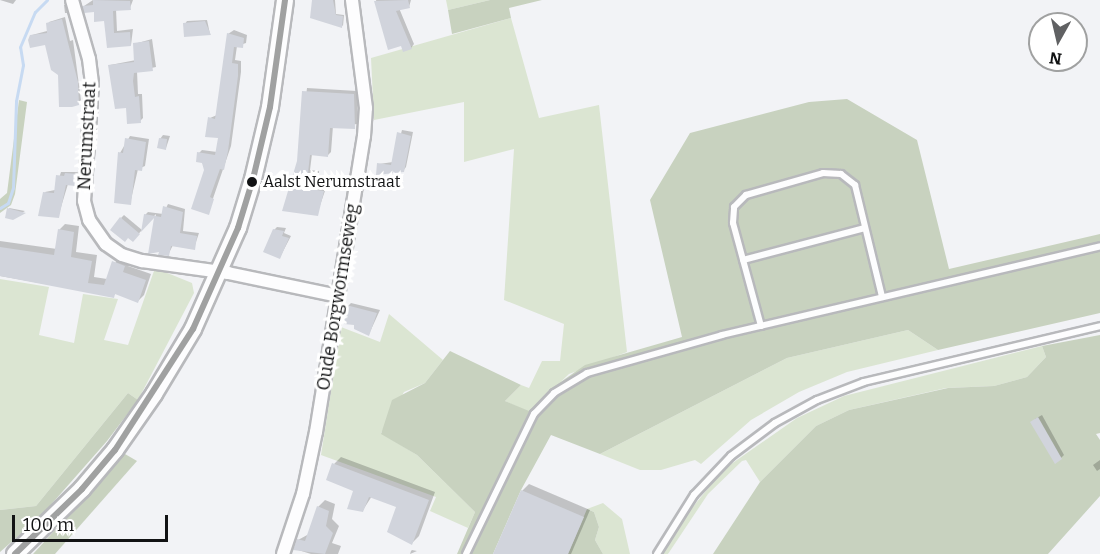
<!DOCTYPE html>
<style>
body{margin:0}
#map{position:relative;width:1100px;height:554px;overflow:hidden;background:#f2f3f6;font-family:Bitter,serif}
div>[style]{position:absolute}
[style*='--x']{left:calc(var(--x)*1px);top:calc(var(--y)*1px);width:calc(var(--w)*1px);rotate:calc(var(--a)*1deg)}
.green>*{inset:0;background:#dbe5d2}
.forest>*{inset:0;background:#c8d2bf}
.shadow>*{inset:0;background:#0003}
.stream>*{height:3px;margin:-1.5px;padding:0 1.5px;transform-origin:1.5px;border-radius:1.5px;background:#c7daf2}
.building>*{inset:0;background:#d1d4dc}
.roads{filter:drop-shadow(2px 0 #b8b9bc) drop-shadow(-2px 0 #b8b9bc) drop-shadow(0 2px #b8b9bc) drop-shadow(0 -2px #b8b9bc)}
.service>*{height:6px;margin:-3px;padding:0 3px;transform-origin:3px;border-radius:3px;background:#fdfdfe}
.minor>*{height:12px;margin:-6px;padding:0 6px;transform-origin:6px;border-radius:6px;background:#fdfdfe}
.secondary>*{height:16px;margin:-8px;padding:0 8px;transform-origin:8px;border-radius:8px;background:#fdfdfe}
.bus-1>*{height:6px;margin:-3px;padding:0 3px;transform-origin:3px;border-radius:3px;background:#a0a1a1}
.dots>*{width:16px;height:16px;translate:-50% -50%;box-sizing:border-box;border:3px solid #fff;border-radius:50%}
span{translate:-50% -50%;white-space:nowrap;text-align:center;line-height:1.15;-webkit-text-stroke:6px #fff;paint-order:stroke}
.bus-label{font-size:16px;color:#121314}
.left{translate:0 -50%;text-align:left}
.street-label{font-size:18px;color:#121314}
.north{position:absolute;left:1028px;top:12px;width:60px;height:60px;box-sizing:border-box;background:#fff;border:2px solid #a0a1a1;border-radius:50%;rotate:188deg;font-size:16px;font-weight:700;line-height:24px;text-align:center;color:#121314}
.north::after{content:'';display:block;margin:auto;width:21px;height:27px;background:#606163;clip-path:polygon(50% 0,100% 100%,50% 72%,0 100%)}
.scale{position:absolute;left:12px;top:515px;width:156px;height:27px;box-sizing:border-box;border:3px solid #121314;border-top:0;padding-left:8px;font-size:18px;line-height:21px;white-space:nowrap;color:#121314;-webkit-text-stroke:4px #fff;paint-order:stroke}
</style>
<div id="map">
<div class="green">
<i style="clip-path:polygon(446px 0,490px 0,448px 10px)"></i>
<i style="clip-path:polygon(511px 18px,539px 118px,599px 105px,627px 352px,569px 374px,529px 412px,505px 401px,521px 385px,529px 388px,542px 361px,560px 361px,564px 324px,504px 300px,514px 149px,464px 162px,464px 102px,374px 120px,371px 58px)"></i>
<i style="clip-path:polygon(155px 268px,192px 283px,194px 293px,138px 400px,128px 393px,36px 506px,0 510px,0 279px,49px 287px,39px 335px,74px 343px,83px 294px,118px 299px,104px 340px,128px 345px)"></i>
<i style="clip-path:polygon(389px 314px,443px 360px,425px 383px,404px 392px,381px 433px,417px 455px,475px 512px,468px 528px,430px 511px,436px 497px,321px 455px,341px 327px,380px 342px)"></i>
<i style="clip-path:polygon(908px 330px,938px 350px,847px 372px,799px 392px,751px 420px,701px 464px,695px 460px,661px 470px,640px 470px,600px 454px,787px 358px)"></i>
<i style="clip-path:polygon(1042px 346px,1046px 357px,1027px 377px,994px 386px,946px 388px,849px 410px,816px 426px,760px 482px,746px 460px,742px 461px,708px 494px,668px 554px,661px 554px,682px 520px,724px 469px,797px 418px,844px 396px)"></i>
<i style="clip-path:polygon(603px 503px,622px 519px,630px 554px,603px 554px,595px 540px,599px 527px,594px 512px,587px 509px)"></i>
</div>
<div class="forest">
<i style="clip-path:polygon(490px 0,542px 0,509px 8px,511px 18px,452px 34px,448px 10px)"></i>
<i style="clip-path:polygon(847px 99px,917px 140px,949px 269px,1100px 234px,1100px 313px,938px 350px,908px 330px,787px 358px,600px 454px,551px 435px,521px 490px,493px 554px,457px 554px,475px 512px,417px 455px,381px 434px,392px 400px,425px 383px,450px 351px,521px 385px,505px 401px,529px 411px,552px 388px,585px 365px,682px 337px,650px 200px,690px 133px,809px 102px)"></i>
<i style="clip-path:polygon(19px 100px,27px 102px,15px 194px,11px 205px,0 213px,0 199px,7px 193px)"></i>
<i style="clip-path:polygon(1100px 335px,1100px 433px,1096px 434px,1100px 440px,1100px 496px,1048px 554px,713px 554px,760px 482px,816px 426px,849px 410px,948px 388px,994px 386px,1027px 377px,1046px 357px,1042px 346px)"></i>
<i style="clip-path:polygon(128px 393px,138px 400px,107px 441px,41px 516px,0 552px,0 510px,36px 506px)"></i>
<i style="clip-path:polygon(125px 454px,137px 461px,55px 554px,33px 554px)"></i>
<i style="clip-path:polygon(587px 509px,594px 512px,599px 527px,595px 540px,603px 554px,568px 554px)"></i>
</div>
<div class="shadow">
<i style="clip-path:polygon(0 0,16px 0,13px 4px)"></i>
<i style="clip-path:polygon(93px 0,133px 0,130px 8px,116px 9px,117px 31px,133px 29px,131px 45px,109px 46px,106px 19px,84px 6px)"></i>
<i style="clip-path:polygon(314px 0,335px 0,336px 14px,344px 15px,343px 26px)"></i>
<i style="clip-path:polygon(376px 0,411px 0,409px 7px,399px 8px,414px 44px,411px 48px,402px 44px,389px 48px)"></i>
<i style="clip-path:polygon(64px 5px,66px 5px,67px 13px,65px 13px)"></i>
<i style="clip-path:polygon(65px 17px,70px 41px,73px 40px,81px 100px,78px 103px,60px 75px,47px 43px,32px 35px,47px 31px,49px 22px)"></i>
<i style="clip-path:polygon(207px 20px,210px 34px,185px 24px,187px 21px)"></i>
<i style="clip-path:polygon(234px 30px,247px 35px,246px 43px,237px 46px,235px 60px,241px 61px,241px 72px,231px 146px,208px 213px,205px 170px,199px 153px,202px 150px,217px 152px,220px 137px,210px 118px,217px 115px,228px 34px)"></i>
<i style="clip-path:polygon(152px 39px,156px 67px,137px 71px,138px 94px,142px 94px,143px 118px,140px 121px,127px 107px,110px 65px,136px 60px,134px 44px)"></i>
<i style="clip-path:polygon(307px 88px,357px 91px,358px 124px,333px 126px,331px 152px,327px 156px,312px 154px,310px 170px,319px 171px,319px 188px,326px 188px,317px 214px,298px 162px)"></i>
<i style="clip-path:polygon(402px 130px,413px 132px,406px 167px,403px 171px,379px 164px,393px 162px)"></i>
<i style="clip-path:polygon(163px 135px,170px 136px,166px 148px,160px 139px)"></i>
<i style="clip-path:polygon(130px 136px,149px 139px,145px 166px,138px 169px,130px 204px,120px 153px)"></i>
<i style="clip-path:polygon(61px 172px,79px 172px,78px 181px,68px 184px,58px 217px,45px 192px,55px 190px)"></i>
<i style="clip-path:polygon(168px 204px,185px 209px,183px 231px,199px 233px,194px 248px,173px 245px,168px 255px,161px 250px,150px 252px,156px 214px,143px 228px,145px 215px,148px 212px,163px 214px)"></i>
<i style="clip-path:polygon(9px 208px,25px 211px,13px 218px)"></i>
<i style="clip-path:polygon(124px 215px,142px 230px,133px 240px,121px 218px)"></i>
<i style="clip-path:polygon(65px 224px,79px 226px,76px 252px,97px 255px,94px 277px,107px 279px,119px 256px,130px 260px,128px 266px,151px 274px,144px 295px,138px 301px,116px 293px,113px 296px,0 276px,0 241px,57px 249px,59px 230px)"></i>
<i style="clip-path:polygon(277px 227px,286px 228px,284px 233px,291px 236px,280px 257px,274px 230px)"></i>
<i style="clip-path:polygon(351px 303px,380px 310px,369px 334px,348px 306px)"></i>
<i style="clip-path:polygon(1042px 415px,1064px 455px,1061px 458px,1035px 419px)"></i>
<i style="clip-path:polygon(341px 457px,435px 492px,419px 536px,412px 543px,398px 506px,372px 496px,363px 510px,355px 490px,334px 464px)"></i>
<i style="clip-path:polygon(1100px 460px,1100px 469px,1097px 471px,1093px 465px)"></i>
<i style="clip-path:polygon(529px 484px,590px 510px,571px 554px,494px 554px,522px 491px)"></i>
<i style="clip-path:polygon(325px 500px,335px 504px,332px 519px,339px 526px,332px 543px,341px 546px,338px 554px,311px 554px,295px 549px,298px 540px,309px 534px,318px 507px)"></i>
<i style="clip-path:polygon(411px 551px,412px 550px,417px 551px,410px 554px)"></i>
</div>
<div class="stream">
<i style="--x:0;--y:208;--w:9;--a:-32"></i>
<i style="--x:8;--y:203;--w:16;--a:-72"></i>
<i style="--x:13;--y:188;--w:87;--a:-88"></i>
<i style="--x:16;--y:101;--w:37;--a:-79"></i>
<i style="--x:23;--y:65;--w:18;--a:-99"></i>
<i style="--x:20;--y:47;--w:38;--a:-67"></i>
<i style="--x:35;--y:12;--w:17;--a:-45"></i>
</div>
<div class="building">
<i style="clip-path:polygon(93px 0,130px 1px,131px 10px,113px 11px,114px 33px,130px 32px,131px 46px,107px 48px,104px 21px,94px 22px,94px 12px,84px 13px,82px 6px,93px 5px)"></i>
<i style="clip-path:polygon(312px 0,333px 0,336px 15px,343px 16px,342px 28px,310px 18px)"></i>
<i style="clip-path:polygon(408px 0,410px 8px,396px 11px,412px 49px,403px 52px,401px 46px,388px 50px,374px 1px)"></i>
<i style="clip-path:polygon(62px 19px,78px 82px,79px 105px,72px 107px,59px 107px,58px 75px,51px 70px,45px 45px,30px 48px,28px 40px,30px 35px,47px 33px,46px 23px)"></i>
<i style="clip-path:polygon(205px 21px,211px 35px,184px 37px,183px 23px)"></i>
<i style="clip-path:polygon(227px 33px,244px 38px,243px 48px,234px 47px,232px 63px,238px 64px,238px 76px,228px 151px,224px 170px,220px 169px,210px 197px,214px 199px,209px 215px,191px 209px,204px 170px,202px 163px,196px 162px,197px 152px,215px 155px,218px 138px,205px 137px,208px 117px,215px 119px)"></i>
<i style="clip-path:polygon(149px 41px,153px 71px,134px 73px,133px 81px,135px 97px,139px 96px,141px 123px,127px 124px,126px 108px,115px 109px,108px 65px,134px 62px,133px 43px)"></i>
<i style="clip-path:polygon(302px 91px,354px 94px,355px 129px,330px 128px,328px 157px,310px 155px,308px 173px,316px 174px,317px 190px,324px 191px,318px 216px,282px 211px,297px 161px)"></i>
<i style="clip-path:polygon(397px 132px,411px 136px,404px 172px,376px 175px,377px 163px,391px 165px)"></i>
<i style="clip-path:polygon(125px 138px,146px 142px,142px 171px,135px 170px,131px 205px,114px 203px,118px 152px,123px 153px)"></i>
<i style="clip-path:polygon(159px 138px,167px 139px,166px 150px,157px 148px)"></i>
<i style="clip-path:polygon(65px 173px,77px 174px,75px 186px,66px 185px,59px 218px,38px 216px,43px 192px,54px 193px,56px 175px,64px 176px)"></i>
<i style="clip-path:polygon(163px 206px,183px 212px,180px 233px,197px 236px,195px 250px,171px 246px,169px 256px,158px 255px,159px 252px,148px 254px,154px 218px,141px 232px,144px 214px,161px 217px)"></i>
<i style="clip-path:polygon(7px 208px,26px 213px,13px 220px,5px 218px)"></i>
<i style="clip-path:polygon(120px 217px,140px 234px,133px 242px,128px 238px,125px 242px,110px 230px)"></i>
<i style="clip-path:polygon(58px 229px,74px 232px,71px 257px,92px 261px,88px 283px,104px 285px,112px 261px,125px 266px,123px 272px,146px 280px,138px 303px,115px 294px,114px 298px,0 276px,0 247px,54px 255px)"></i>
<i style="clip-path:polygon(273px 229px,284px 231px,282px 236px,289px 238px,280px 259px,263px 252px)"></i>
<i style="clip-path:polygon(346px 305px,377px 313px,369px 336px,354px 329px,354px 325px,344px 324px)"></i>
<i style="clip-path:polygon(1038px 417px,1062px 459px,1055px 464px,1030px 422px)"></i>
<i style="clip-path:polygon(332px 463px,429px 500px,412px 545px,387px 532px,396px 507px,369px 497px,363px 512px,347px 509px,353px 491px,326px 480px)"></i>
<i style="clip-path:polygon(521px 490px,584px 517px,568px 554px,493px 554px)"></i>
<i style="clip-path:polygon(317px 506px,329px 511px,326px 526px,333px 533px,325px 554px,293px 550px,297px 539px,305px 541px)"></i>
</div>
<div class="roads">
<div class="service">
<i style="--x:743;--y:260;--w:126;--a:-14.7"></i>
<i style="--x:761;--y:326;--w:107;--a:-105.2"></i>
<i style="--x:733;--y:223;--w:16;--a:-86"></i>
<i style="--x:734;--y:207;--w:17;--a:-45"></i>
<i style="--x:746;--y:195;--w:80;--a:-15.9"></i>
<i style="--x:823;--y:173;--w:18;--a:3"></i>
<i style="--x:841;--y:174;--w:18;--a:38"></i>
<i style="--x:855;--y:185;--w:115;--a:76.4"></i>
<i style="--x:466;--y:554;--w:156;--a:-64.1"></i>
<i style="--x:534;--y:414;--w:29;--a:-46"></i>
<i style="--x:554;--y:393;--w:39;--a:-31"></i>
<i style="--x:587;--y:373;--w:140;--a:-15.7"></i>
<i style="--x:722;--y:335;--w:388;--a:-13.2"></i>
<i style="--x:657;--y:554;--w:70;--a:-57.9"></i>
<i style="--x:694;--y:495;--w:54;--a:-46.5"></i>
<i style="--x:731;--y:456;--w:55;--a:-36.9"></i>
<i style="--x:775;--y:423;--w:48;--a:-28.7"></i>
<i style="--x:817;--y:400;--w:50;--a:-21"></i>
<i style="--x:864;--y:382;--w:243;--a:-13.3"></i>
</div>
<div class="minor">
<i style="--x:72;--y:0;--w:61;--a:73.9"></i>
<i style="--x:89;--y:59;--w:25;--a:83"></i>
<i style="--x:92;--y:84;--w:117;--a:93.9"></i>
<i style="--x:84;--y:201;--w:20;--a:75"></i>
<i style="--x:89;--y:220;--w:29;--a:55"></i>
<i style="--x:106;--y:244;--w:19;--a:35"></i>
<i style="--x:122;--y:255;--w:21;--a:17"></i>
<i style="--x:142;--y:261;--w:87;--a:7.9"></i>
<i style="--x:228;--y:273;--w:112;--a:11.8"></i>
<i style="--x:283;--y:554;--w:63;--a:-71.6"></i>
<i style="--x:303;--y:494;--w:63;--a:-78.2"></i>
<i style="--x:316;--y:432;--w:300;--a:-80.8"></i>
<i style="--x:364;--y:136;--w:28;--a:-86"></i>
<i style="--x:366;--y:108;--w:109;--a:-97.4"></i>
</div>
<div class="secondary">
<i style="--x:15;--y:554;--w:93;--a:-44.1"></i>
<i style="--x:82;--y:489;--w:51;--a:-49.8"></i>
<i style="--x:115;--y:450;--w:68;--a:-55.1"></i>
<i style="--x:154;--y:394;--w:76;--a:-59"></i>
<i style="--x:193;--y:329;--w:111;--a:-66"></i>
<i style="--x:238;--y:228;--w:51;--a:-73"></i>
<i style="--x:253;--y:179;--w:74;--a:-76.7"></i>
<i style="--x:270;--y:107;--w:108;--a:-82"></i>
</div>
</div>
<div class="bus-1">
<i style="--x:15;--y:554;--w:93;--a:-44.1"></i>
<i style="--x:82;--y:489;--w:51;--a:-49.8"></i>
<i style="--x:115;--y:450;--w:144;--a:-57.2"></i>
<i style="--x:193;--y:329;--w:111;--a:-66"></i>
<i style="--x:238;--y:228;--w:51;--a:-73"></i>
<i style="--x:253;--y:179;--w:74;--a:-76.7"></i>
<i style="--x:270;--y:107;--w:108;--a:-82"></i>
</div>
<div class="dots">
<i style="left:252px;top:182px;background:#121314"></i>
</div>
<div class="bus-label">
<span class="left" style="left:263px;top:182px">Aalst Nerumstraat</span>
</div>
<div class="street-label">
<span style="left:87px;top:136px;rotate:-87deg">Nerumstraat</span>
<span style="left:338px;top:297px;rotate:-81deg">Oude Borgwormseweg</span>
</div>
<div class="north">N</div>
<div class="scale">100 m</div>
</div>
